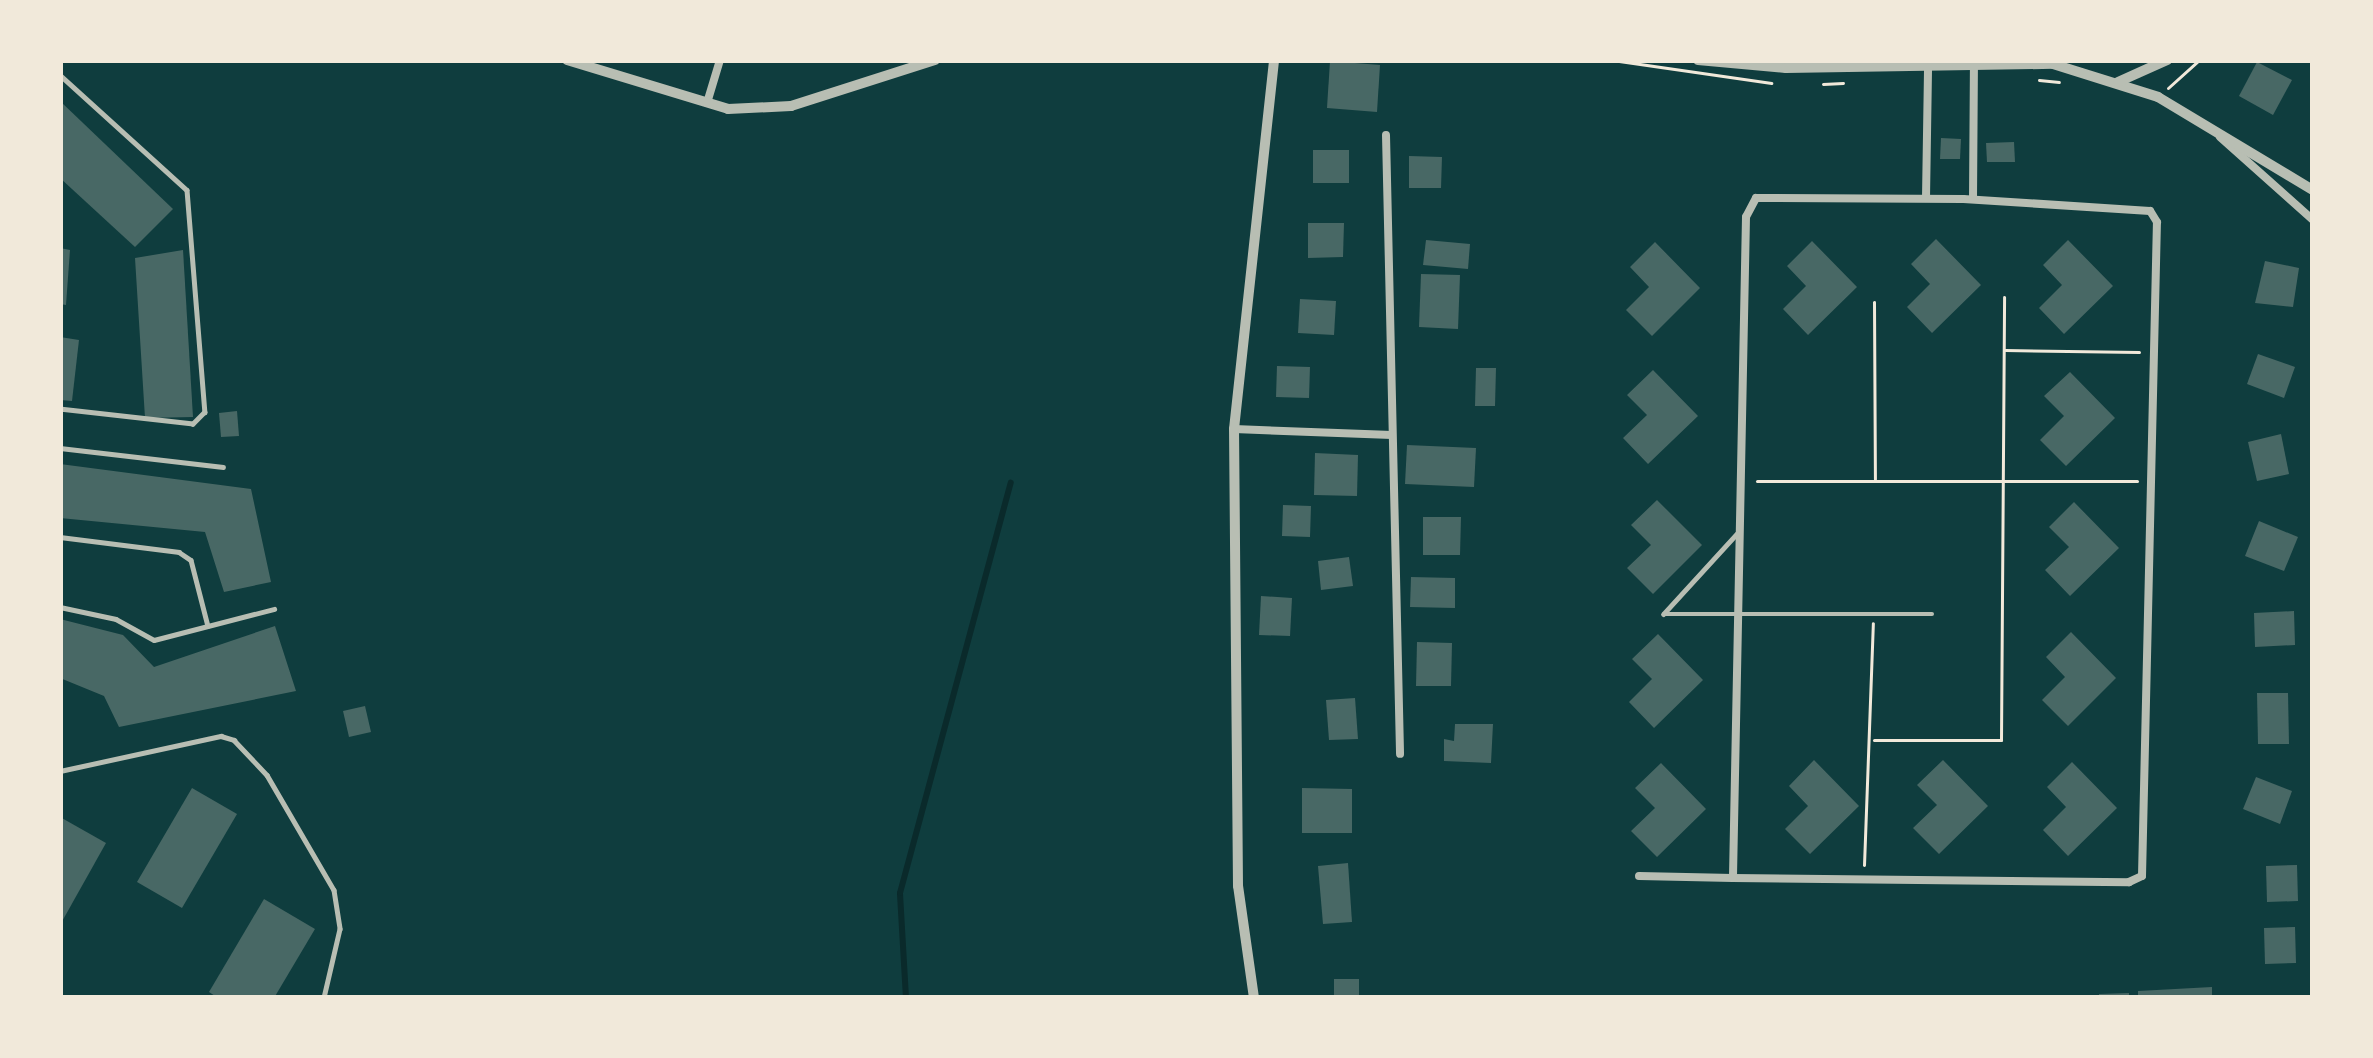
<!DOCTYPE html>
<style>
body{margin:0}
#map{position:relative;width:2373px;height:1058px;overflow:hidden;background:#0f3d3e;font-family:"Roboto Serif",serif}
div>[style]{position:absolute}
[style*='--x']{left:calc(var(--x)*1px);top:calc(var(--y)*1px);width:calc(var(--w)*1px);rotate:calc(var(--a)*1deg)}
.stream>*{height:6px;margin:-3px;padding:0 3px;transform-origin:3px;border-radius:3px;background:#0a2a2b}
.building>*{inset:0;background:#486865}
.path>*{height:3px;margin:-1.5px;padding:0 1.5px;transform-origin:1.5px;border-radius:1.5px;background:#f1e9da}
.service>*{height:4.5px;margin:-2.25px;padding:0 2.25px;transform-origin:2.25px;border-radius:2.25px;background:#b8beb3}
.minor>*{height:8px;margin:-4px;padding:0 4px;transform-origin:4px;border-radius:4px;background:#b8beb3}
.tertiary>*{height:10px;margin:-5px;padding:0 5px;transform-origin:5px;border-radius:5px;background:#b8beb3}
span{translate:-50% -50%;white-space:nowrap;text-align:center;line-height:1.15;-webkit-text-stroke:9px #f1e9da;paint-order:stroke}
.frame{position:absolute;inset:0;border:63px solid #f1e9da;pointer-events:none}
</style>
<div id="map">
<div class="stream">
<i style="--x:906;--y:998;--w:105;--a:-93.3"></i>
<i style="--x:900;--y:893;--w:425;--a:-74.9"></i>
</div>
<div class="building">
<i style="clip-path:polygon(1330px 61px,1380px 65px,1377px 112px,1327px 108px)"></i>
<i style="clip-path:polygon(2257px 62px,2292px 80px,2273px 115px,2239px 96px)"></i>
<i style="clip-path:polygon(60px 101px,173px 209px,135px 247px,60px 178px)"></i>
<i style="clip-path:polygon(1941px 138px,1961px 139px,1960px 159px,1940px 159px)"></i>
<i style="clip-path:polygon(2014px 142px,2015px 162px,1987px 162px,1986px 143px)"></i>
<i style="clip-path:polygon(1313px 150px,1349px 150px,1349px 183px,1313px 183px)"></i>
<i style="clip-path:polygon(1409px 156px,1442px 157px,1441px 188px,1409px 188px)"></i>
<i style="clip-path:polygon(1308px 223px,1344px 223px,1343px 257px,1308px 258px)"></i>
<i style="clip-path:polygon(1936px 239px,1981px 285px,1932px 333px,1907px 307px,1930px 284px,1911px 264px)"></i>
<i style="clip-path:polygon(1426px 240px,1470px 244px,1468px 269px,1423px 265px)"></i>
<i style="clip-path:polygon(2068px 240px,2113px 286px,2064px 334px,2039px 308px,2062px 285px,2043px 265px)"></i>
<i style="clip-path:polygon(1812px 241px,1857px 287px,1808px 335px,1783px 309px,1806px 286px,1787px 266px)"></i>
<i style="clip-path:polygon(1655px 242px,1700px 288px,1652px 336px,1626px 310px,1649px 287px,1630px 267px)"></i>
<i style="clip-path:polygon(60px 248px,70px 250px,66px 305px,60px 304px)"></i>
<i style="clip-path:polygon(183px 250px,193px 417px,145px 418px,135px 258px)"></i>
<i style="clip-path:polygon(2265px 261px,2299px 268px,2293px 307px,2255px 303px)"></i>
<i style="clip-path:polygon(1421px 274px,1460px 275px,1458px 329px,1419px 327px)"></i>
<i style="clip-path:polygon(1300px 299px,1336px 301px,1334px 335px,1298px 333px)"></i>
<i style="clip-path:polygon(60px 337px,79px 340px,72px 401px,60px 400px)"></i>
<i style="clip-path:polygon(2258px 354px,2295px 367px,2284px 398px,2247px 384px)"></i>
<i style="clip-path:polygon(1277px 366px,1310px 367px,1309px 398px,1276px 397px)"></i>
<i style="clip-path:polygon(1476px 368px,1496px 368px,1495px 406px,1475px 406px)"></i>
<i style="clip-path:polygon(1653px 370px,1698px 416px,1648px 464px,1623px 438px,1647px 415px,1627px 395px)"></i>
<i style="clip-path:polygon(2070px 372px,2115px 418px,2066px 466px,2040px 440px,2064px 416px,2044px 396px)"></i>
<i style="clip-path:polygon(237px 411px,239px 436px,221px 437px,219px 413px)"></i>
<i style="clip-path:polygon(2281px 434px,2289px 474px,2257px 481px,2248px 442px)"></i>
<i style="clip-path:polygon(1407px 445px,1476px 448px,1474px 487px,1405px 484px)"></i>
<i style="clip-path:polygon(1315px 453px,1358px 455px,1357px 496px,1314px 495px)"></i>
<i style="clip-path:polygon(60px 464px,251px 489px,271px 582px,224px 592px,205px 532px,60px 518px)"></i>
<i style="clip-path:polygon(1657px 500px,1702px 545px,1653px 594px,1627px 568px,1651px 545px,1631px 525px)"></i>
<i style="clip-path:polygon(2074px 502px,2119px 548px,2070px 596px,2045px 570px,2069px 547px,2049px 527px)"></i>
<i style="clip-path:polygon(1283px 505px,1311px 506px,1310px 537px,1282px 536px)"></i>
<i style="clip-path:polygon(1423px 517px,1461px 517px,1460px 555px,1423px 555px)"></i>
<i style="clip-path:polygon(2259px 521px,2298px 537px,2284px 571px,2245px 556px)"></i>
<i style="clip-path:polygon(1349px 557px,1353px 586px,1321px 590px,1318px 561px)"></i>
<i style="clip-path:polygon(1411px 577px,1455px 578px,1455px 608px,1410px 607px)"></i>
<i style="clip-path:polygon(1261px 596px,1292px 598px,1290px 636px,1259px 635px)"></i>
<i style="clip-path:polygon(2294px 611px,2295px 645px,2255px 647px,2254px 613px)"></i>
<i style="clip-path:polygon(60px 619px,123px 635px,154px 667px,275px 626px,296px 691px,119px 727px,104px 696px,60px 678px)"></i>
<i style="clip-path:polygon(2071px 632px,2116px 678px,2068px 726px,2042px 700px,2065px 677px,2046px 657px)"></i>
<i style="clip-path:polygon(1658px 634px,1703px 680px,1654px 728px,1629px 702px,1652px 679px,1632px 659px)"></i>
<i style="clip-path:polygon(1417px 642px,1452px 643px,1451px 686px,1416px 686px)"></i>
<i style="clip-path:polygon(2257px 693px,2288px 693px,2289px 744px,2258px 744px)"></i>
<i style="clip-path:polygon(1355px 698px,1358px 739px,1329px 740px,1326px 700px)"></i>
<i style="clip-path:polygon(365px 706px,371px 732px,349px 737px,343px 711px)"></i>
<i style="clip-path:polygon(1455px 724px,1493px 724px,1491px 763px,1444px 761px,1444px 739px,1454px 741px)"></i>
<i style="clip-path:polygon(1814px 760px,1859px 806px,1810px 854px,1785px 829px,1808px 806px,1789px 786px)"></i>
<i style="clip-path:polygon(1943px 760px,1988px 806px,1939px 854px,1913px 828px,1937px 805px,1917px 785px)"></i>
<i style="clip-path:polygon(2072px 762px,2117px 808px,2068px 856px,2043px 830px,2066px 807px,2047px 787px)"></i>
<i style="clip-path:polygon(1661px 763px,1706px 809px,1657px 857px,1631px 831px,1655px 808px,1635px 788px)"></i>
<i style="clip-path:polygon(2256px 777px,2292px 791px,2280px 824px,2243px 809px)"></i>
<i style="clip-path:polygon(192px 788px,237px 814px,182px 908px,137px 882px)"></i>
<i style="clip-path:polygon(1302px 788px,1352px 789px,1352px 833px,1302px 833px)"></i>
<i style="clip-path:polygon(60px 817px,106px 843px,60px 925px)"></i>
<i style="clip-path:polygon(1348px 863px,1352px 922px,1323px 924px,1318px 866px)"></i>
<i style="clip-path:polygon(2297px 865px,2298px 901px,2267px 902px,2266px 866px)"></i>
<i style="clip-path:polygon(264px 899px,315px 929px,274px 998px,218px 998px,209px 992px)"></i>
<i style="clip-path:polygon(2295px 927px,2296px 963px,2265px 964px,2264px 928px)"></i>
<i style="clip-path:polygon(1334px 979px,1359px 979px,1359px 998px,1334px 998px)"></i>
<i style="clip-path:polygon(2212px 987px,2212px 998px,2138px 998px,2138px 991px)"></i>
<i style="clip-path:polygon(2129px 993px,2129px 998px,2099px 998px,2099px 994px)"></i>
</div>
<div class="path">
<i style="--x:1612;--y:60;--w:161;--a:8.2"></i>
<i style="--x:2039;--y:80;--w:20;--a:6"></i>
<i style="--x:1823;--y:84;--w:20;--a:-3"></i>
<i style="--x:2168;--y:88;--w:42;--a:-42.1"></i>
<i style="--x:1874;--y:302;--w:177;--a:89.7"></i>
<i style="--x:2005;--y:350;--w:134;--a:0.9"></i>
<i style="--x:1757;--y:481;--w:380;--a:0"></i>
<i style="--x:1874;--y:740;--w:127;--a:0"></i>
<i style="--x:2001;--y:740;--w:443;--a:-89.6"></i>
<i style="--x:1864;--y:865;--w:242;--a:-87.9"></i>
</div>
<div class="service">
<i style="--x:60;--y:75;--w:171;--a:42.2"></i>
<i style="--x:187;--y:190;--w:223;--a:85.4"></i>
<i style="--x:205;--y:412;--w:17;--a:135"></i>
<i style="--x:193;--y:424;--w:134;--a:-173.6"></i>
<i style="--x:60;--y:448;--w:164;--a:6.6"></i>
<i style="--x:1738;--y:533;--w:110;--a:132.4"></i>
<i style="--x:1664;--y:614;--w:268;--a:0"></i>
<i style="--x:60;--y:537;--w:120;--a:7.2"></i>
<i style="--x:179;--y:552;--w:14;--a:34"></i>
<i style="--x:191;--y:560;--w:68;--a:75.6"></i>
<i style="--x:60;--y:607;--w:57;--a:12.1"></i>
<i style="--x:116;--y:619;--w:43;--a:28.9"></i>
<i style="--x:154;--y:640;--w:124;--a:-14.5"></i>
<i style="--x:60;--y:771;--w:165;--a:-12.3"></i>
<i style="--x:221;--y:736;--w:14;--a:17"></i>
<i style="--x:234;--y:740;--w:48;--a:46.7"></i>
<i style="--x:267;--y:775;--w:133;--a:59.8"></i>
<i style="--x:334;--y:890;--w:39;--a:81"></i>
<i style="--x:340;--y:929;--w:71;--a:103.1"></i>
</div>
<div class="minor">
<i style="--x:707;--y:103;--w:45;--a:-73.2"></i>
<i style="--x:1386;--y:135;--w:619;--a:88.7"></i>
<i style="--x:2220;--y:137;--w:125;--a:41.7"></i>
<i style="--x:1926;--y:198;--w:132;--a:-89.1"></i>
<i style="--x:1973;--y:199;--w:134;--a:-89.6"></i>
<i style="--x:1234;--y:429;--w:158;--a:2.2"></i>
<i style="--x:1639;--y:876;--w:94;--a:1.2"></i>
<i style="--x:1733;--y:878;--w:396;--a:0.6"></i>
<i style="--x:2129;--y:882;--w:14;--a:-25"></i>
<i style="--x:2142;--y:876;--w:654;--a:-88.69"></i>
<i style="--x:2157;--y:222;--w:13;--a:-122"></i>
<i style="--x:2150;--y:211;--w:187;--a:-176.3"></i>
<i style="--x:1963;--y:199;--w:207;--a:-179.7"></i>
<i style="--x:1756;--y:198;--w:21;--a:118"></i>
<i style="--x:1746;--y:217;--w:661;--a:91.13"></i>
</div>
<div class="tertiary">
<i style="--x:567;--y:60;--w:168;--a:16.9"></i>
<i style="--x:728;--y:109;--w:63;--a:-2.7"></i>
<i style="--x:791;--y:106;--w:151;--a:-17.7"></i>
<i style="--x:1698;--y:60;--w:88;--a:5.2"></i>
<i style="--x:1786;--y:68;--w:267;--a:-0.9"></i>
<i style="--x:2053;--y:64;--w:110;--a:17.4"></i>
<i style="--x:2158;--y:97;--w:181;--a:31"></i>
<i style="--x:2118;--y:82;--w:54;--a:-24.2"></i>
<i style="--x:1254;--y:998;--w:113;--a:-98.1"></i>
<i style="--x:1238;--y:886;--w:457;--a:-90.5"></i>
<i style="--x:1234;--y:429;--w:371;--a:-83.8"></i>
</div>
<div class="frame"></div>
</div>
